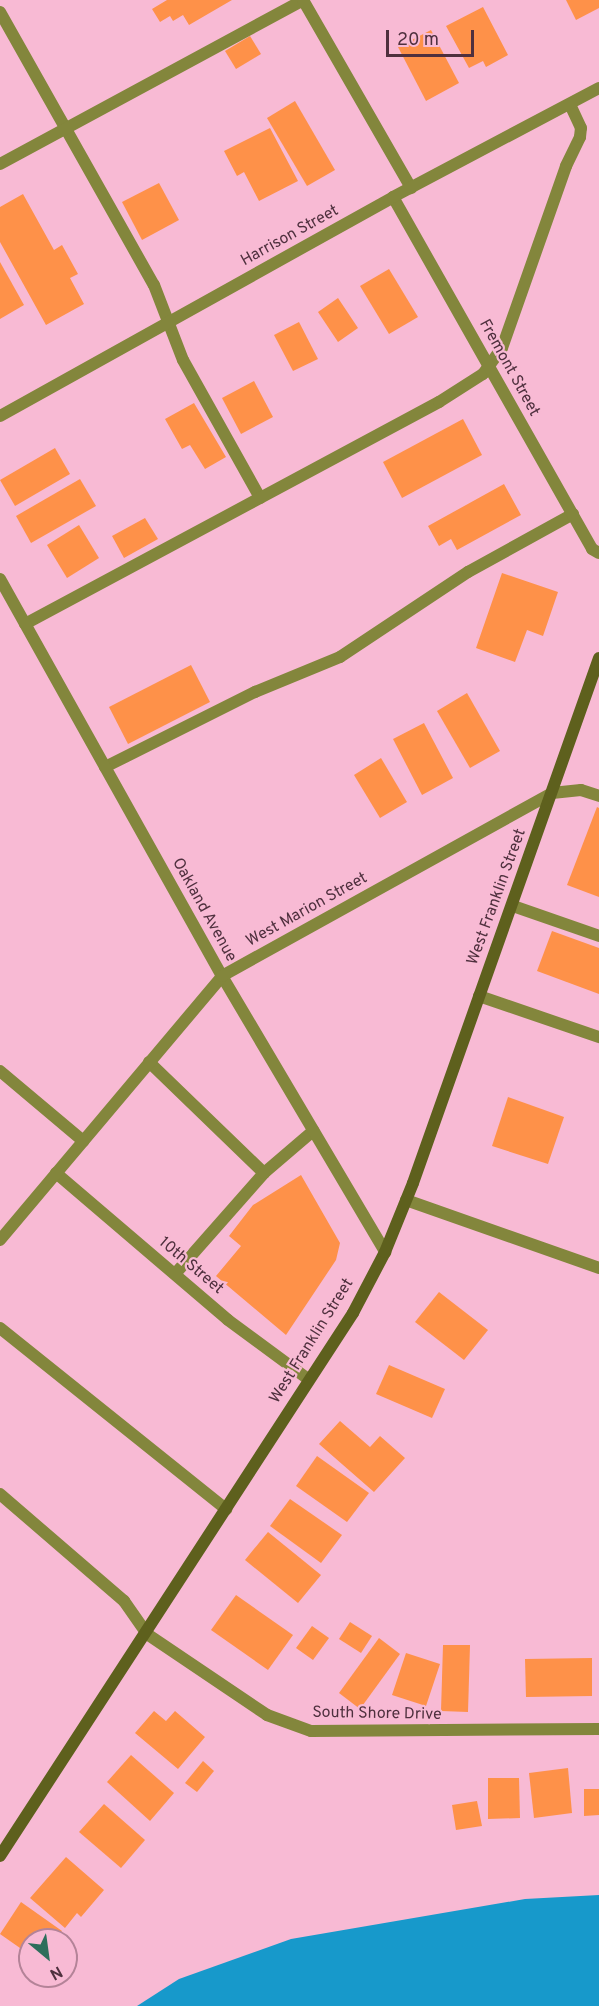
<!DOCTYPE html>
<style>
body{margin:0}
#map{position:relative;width:599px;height:2006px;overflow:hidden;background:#f8bad4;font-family:Overpass,sans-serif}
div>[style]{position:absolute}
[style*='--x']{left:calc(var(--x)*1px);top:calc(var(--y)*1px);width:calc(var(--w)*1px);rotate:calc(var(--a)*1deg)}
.water>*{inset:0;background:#1799cb}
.building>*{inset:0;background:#fe9149}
.service>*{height:12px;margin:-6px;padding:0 6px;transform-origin:6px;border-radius:6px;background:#83863c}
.minor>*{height:12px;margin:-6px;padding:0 6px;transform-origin:6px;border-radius:6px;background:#83863c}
.tertiary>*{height:12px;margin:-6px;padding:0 6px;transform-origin:6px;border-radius:6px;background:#83863c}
.secondary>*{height:12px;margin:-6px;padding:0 6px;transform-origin:6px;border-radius:6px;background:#5e601d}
span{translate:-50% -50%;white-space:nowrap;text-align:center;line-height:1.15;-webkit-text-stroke:4.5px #f8bad4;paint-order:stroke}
.street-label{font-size:16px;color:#4f303e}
.north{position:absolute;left:18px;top:1928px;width:60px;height:60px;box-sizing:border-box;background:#f8bad4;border:2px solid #b48398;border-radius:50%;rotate:151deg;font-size:16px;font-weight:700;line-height:24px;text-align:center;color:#4f303e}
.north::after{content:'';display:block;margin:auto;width:21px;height:27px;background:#2e6e5b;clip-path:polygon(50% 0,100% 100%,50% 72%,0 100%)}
.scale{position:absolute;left:386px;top:30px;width:88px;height:27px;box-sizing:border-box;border:3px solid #4f303e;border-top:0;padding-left:8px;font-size:18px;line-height:21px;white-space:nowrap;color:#4f303e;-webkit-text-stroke:4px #f8bad4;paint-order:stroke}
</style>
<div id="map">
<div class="water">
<i style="clip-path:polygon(599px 1895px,599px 2006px,137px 2006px,179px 1979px,291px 1939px,525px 1899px)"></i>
</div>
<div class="building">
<i style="clip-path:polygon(167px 0,232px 0,189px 25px,183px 15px,173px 21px,170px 16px,160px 22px,152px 9px)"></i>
<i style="clip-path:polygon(566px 0,599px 0,599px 8px,576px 20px)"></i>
<i style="clip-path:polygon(483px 7px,508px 55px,486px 67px,483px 61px,469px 68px,446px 26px)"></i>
<i style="clip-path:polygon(431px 30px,459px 83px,426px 101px,398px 47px)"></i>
<i style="clip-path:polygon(250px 36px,261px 54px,236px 69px,225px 51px)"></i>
<i style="clip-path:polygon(295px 101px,335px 170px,307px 186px,267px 118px)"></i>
<i style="clip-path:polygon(270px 128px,298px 181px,259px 201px,244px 172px,237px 176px,224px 151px)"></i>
<i style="clip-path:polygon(159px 183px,179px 220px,142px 240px,122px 202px)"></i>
<i style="clip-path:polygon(23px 194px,54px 250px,62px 245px,78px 274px,70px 278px,84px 304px,46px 325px,0 242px,0 207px)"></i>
<i style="clip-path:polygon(0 262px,24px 305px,0 319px)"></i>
<i style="clip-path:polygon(389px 269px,418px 317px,389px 334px,360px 286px)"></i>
<i style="clip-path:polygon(338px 298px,358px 328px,338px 342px,318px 312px)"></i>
<i style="clip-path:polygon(299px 322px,318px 359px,293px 371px,274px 335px)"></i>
<i style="clip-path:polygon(254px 381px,273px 417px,241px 434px,222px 398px)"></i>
<i style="clip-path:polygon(194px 403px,226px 457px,205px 469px,190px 445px,182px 449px,165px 419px)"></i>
<i style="clip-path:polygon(463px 419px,482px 455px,402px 498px,383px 462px)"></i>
<i style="clip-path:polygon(55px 448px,70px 474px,15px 506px,0 480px)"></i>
<i style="clip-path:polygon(80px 479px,96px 506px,31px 543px,16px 516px)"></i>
<i style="clip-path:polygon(504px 484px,521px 515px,457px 550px,451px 539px,439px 546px,428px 526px)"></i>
<i style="clip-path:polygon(145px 518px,158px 539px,124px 558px,112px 536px)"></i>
<i style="clip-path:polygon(79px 525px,99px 558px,67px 578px,47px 545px)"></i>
<i style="clip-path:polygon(502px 573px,558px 592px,543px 636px,527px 630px,515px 662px,476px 648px)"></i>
<i style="clip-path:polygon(191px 665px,210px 702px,128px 744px,109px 707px)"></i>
<i style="clip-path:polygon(467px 693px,500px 751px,470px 768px,437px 711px)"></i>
<i style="clip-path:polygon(424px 723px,453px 778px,422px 795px,393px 739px)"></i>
<i style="clip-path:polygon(381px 758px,407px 802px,380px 818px,354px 775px)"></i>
<i style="clip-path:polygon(597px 807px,599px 808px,599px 897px,567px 885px)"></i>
<i style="clip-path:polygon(552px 931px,599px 948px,599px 994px,537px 971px)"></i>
<i style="clip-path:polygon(508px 1097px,564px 1117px,548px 1164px,492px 1146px)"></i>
<i style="clip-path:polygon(301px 1175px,340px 1243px,336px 1260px,286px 1335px,216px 1276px,241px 1246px,229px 1236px,253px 1205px)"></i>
<i style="clip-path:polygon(439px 1292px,488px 1330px,464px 1360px,415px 1322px)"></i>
<i style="clip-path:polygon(389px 1365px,445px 1389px,432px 1418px,376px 1394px)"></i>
<i style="clip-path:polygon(340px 1421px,370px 1447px,380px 1436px,405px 1458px,374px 1492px,319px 1444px)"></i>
<i style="clip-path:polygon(317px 1456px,369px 1493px,347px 1522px,296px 1486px)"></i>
<i style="clip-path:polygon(290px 1499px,342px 1535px,321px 1563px,270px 1526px)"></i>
<i style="clip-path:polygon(268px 1532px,321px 1575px,298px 1603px,245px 1560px)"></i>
<i style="clip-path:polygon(236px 1595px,293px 1635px,268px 1670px,211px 1630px)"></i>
<i style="clip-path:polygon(350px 1622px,372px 1636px,361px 1653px,339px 1639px)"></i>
<i style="clip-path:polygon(312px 1626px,329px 1638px,313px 1660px,296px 1648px)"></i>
<i style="clip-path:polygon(379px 1638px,400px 1654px,360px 1709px,339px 1693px)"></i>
<i style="clip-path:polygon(443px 1645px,470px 1645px,468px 1712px,441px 1711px)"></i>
<i style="clip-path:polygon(406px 1653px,440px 1664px,426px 1706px,392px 1695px)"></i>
<i style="clip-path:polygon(592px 1658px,592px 1696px,526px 1697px,525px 1659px)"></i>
<i style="clip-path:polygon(154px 1711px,166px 1721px,175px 1711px,205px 1737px,178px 1769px,135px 1733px)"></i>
<i style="clip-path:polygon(131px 1755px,174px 1793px,150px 1821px,107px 1782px)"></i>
<i style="clip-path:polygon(203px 1761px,214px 1771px,197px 1792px,185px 1783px)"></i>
<i style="clip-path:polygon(568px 1768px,572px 1813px,534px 1818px,529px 1773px)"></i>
<i style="clip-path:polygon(488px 1778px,519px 1778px,520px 1818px,488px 1819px)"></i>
<i style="clip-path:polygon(584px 1789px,599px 1789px,599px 1815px,584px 1816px)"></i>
<i style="clip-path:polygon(477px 1801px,482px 1826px,456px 1830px,452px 1805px)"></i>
<i style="clip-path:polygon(104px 1804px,145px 1840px,121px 1868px,79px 1832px)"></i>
<i style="clip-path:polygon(66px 1857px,104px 1890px,81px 1917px,77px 1913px,65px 1928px,30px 1898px)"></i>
<i style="clip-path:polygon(21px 1902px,62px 1931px,56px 1940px,30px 1940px,30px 1955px,0 1934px)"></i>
</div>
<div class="service">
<i style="--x:0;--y:12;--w:313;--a:60.6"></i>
<i style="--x:154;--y:285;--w:80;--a:68.9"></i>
<i style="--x:183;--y:360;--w:158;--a:60.8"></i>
<i style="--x:0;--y:164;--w:345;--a:-28.4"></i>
<i style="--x:25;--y:624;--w:470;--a:-28.2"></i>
<i style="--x:439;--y:402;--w:52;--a:-32.5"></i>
<i style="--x:483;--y:374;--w:32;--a:-54"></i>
<i style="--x:502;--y:348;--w:193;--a:-70.6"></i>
<i style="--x:566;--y:166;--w:32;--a:-64"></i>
<i style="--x:580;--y:137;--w:9;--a:-84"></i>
<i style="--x:581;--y:128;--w:26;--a:-115"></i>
<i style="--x:105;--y:767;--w:168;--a:-26.6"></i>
<i style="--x:255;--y:692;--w:92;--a:-22.4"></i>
<i style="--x:340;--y:657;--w:154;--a:-33.6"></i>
<i style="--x:468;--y:572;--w:120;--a:-28.9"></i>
<i style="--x:552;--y:793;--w:29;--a:-6"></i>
<i style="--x:581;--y:790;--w:19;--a:18"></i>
<i style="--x:513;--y:906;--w:91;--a:19.2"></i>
<i style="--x:149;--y:1062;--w:160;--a:44"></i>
<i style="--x:406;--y:1200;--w:205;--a:19.4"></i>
<i style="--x:175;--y:1274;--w:135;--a:-48.6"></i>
<i style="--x:264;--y:1173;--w:65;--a:-40.6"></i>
<i style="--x:0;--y:1328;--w:290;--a:38.7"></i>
<i style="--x:0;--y:1494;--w:164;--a:40.8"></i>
<i style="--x:124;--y:1601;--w:40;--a:55.1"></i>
</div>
<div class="minor">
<i style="--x:303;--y:0;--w:217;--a:60.1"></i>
<i style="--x:393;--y:197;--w:404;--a:60.5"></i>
<i style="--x:592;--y:549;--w:8;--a:30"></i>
<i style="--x:479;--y:996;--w:127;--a:18.9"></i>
<i style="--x:0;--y:1071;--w:109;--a:40.1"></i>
<i style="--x:56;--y:1173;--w:226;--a:40.5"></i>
<i style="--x:228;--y:1320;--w:99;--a:36.4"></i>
<i style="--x:147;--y:1634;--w:145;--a:34"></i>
<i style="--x:267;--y:1715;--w:47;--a:20"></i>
<i style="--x:311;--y:1731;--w:288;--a:-0.4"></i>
</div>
<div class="tertiary">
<i style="--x:0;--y:416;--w:450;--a:-29.1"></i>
<i style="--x:393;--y:197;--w:233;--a:-27.9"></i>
<i style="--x:0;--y:579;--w:455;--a:60.8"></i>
<i style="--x:222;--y:976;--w:321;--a:59.4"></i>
<i style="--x:0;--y:1240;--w:345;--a:-49.9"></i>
<i style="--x:222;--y:976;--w:377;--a:-29"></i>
</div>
<div class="secondary">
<i style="--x:0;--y:1856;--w:648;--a:-56.97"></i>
<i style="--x:353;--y:1313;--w:69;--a:-62.3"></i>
<i style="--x:385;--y:1252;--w:74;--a:-67.9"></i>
<i style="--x:413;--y:1183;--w:557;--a:-70.49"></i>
</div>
<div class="street-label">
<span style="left:290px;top:236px;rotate:-29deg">Harrison Street</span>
<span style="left:509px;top:368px;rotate:61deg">Fremont Street</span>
<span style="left:497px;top:897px;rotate:-70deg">West Franklin Street</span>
<span style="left:204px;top:910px;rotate:61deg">Oakland Avenue</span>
<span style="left:307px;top:910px;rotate:-29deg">West Marion Street</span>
<span style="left:191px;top:1266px;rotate:40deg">10th Street</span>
<span style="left:312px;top:1341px;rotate:-58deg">West Franklin Street</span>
<span style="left:377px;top:1714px;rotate:1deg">South Shore Drive</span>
</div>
<div class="north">N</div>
<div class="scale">20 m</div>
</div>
